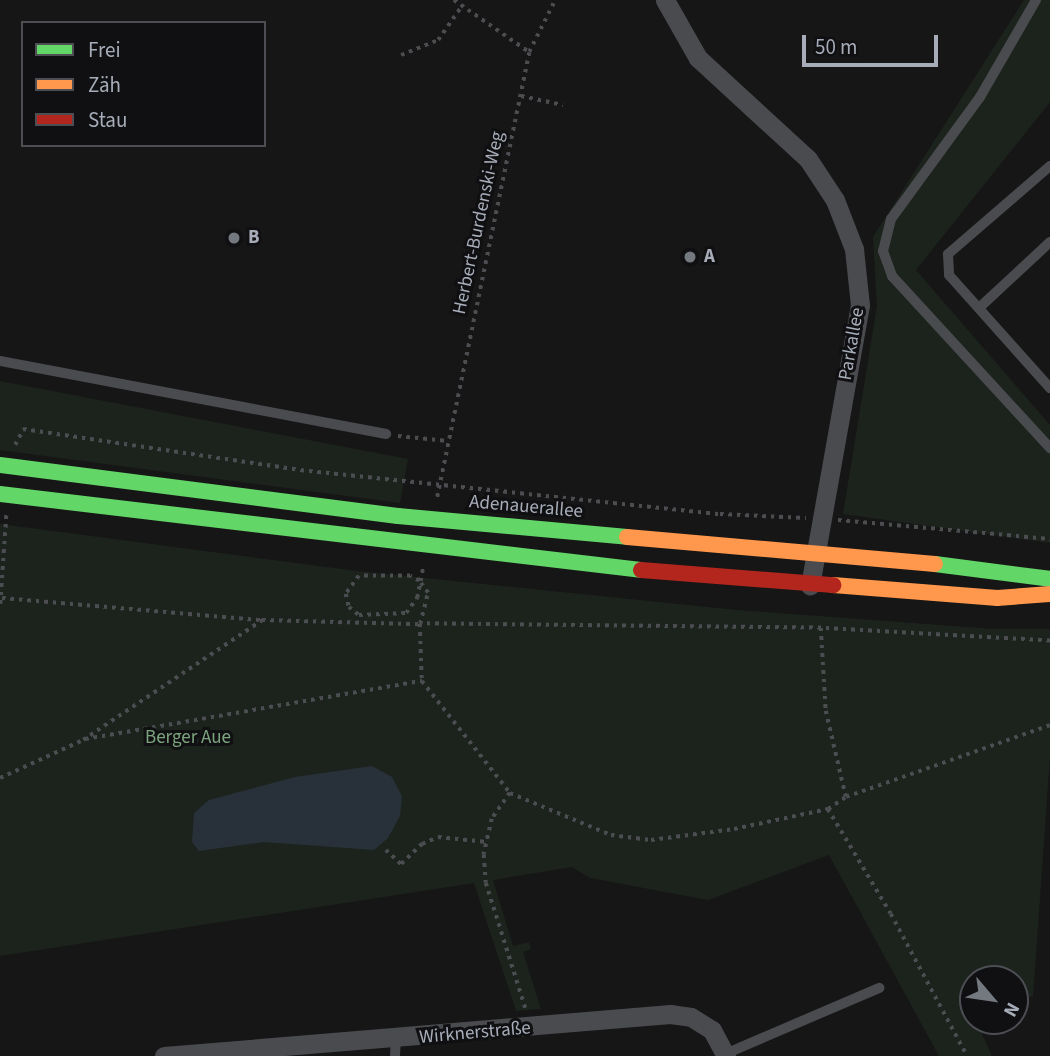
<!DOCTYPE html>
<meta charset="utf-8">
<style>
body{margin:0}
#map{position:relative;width:1050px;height:1056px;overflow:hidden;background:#161616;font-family:"Source Sans 3",sans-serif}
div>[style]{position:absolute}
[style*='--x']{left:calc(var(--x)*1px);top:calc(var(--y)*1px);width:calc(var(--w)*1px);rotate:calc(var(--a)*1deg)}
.green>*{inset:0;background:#1c231d}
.water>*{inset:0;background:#283139}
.path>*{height:3.5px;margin-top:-1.75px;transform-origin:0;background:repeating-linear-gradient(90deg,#4c4d51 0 3.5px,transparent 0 8.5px)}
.lane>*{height:10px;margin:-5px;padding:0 5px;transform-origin:5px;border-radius:5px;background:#4a4b4f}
.street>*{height:19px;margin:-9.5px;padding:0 9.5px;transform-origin:9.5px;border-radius:9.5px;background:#4a4b4f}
.fast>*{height:16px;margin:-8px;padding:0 8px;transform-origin:8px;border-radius:8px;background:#63d668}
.slow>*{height:16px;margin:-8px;padding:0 8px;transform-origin:8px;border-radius:8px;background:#ff974d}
.jam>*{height:16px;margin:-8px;padding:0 8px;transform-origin:8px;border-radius:8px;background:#b3261e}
.dots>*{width:19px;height:19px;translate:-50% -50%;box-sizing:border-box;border:4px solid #101012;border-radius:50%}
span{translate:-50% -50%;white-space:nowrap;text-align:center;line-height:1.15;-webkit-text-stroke:6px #101012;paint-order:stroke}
.street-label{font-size:19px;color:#a6acb8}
.poi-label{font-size:19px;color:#a6acb8;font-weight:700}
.left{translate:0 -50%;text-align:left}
.park-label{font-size:19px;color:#7ca47e}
.legend{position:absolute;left:21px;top:21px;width:245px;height:126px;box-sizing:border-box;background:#101012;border:2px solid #4c4e54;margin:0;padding:9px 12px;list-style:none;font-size:21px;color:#a6acb8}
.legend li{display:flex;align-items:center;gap:14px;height:35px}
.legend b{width:35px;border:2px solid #4c4e54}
.north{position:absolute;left:959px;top:965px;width:70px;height:70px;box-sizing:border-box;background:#101012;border:2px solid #4c4e54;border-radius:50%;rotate:119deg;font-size:19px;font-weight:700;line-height:28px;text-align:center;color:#a6acb8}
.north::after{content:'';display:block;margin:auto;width:24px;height:32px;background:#74787f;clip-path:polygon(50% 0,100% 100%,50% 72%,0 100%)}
.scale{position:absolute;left:802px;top:35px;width:136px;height:32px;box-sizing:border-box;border:4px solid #a6acb8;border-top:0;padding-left:9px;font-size:21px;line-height:24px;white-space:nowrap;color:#a6acb8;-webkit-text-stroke:5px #101012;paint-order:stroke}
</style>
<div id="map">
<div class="green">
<i style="clip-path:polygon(1024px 0,1050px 0,1050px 102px,916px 270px,1050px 425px,1050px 543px,843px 514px,877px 306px,873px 237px)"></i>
<i style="clip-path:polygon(0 381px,408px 459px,400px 503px,0 450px)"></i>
<i style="clip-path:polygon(0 524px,357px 571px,737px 610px,993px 629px,1050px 629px,1050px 756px,1033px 997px,1015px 995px,1015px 979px,973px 979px,973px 990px,961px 989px,992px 1056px,939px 1056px,829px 855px,708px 900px,590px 878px,572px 867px,493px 880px,513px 946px,529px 942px,531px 949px,523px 952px,541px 1009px,516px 1011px,474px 883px,0 956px)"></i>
</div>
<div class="water">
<i style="clip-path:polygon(372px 766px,392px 777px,402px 796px,400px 816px,388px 838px,374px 850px,264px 842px,199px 851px,192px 842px,194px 813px,209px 800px,295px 777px)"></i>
</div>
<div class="path">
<i style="--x:454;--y:0;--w:91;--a:34.7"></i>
<i style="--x:401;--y:55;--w:40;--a:-22"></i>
<i style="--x:438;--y:40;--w:39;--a:-55"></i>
<i style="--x:521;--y:96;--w:43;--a:12.1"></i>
<i style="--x:398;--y:436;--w:50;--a:5.7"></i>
<i style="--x:15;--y:445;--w:18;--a:-63"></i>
<i style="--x:23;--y:429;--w:289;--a:8.4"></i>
<i style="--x:309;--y:471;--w:413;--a:6"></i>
<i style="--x:720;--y:514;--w:86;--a:2.7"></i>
<i style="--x:437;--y:497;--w:454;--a:-78.3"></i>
<i style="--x:529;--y:52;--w:58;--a:-63.4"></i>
<i style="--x:838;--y:520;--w:213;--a:5.1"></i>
<i style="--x:2;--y:598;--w:259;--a:4.9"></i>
<i style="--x:0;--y:604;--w:89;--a:-86.1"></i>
<i style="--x:821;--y:628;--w:83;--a:86.6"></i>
<i style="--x:826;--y:711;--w:88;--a:76.9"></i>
<i style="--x:1050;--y:641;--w:229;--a:-176.8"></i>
<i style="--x:821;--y:628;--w:401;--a:-179.4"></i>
<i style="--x:420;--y:624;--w:57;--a:88"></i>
<i style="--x:422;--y:681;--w:142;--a:51.8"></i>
<i style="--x:510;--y:793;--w:109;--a:22.6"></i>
<i style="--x:611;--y:835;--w:40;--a:7.1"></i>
<i style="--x:651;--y:840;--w:84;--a:-7.5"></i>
<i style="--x:734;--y:829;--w:96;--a:-12"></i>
<i style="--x:828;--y:809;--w:22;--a:-34"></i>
<i style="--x:846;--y:797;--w:216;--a:-19.4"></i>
<i style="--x:85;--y:739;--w:342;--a:-9.8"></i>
<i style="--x:0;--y:778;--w:91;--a:-24.6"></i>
<i style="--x:83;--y:740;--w:216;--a:-33.8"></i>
<i style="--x:262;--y:620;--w:158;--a:1.5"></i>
<i style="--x:420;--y:624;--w:32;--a:-76"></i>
<i style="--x:428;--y:593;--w:15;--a:-127"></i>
<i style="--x:419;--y:581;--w:10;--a:-151"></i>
<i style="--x:410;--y:576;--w:51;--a:180"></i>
<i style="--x:359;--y:576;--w:22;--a:126"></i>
<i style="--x:346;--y:594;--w:13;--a:77"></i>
<i style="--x:349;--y:607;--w:13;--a:39"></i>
<i style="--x:359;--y:615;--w:47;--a:-2.4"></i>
<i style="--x:406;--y:613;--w:19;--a:-54"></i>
<i style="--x:417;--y:598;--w:33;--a:-79"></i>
<i style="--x:510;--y:793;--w:32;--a:125"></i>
<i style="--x:492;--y:819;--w:37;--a:103"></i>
<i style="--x:484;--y:855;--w:28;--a:86"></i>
<i style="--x:486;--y:883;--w:133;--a:72.5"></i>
<i style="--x:828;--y:809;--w:122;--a:59"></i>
<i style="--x:891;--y:914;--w:161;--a:61.8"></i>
<i style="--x:386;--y:850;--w:21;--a:43"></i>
<i style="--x:401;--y:864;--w:29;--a:-44"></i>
<i style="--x:422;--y:844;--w:17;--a:-24"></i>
<i style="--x:438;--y:837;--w:49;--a:5.8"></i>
</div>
<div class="lane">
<i style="--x:1036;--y:0;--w:112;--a:120"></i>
<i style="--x:980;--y:97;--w:151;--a:126.1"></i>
<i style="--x:891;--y:219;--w:33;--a:104"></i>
<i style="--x:883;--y:251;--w:27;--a:70"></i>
<i style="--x:892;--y:276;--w:234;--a:47.4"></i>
<i style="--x:1050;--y:166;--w:135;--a:139.2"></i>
<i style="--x:948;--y:254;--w:21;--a:87"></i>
<i style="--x:949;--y:275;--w:152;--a:48.2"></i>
<i style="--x:979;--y:308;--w:97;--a:-42.9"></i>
<i style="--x:0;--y:361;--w:393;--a:10.7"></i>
<i style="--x:725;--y:1054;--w:168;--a:-23.2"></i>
<i style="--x:395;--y:1056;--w:17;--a:-87"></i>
</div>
<div class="street">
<i style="--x:665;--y:0;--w:67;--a:60.4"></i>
<i style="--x:698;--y:58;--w:149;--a:42.6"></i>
<i style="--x:808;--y:159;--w:49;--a:56.6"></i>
<i style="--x:835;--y:200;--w:53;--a:68.8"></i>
<i style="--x:854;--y:249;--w:56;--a:83.9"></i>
<i style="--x:860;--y:305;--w:285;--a:100.1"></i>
<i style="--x:164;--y:1056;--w:508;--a:-4.74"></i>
<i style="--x:670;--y:1014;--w:21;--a:8"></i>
<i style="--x:691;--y:1017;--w:25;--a:32"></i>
<i style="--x:712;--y:1030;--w:30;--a:62"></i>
</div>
<div class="fast">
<i style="--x:0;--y:465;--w:401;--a:7.3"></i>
<i style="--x:398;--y:516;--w:230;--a:5.2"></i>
<i style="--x:0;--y:494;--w:645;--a:6.76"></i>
<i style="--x:935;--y:564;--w:116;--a:7.4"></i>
</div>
<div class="slow">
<i style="--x:627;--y:537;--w:309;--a:5"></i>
<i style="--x:833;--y:585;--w:165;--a:4.5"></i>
<i style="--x:997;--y:598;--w:53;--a:-4.3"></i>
</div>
<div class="jam">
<i style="--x:641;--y:570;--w:193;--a:4.5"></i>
</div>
<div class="dots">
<i style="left:234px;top:238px;background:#74787f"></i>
<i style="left:690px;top:257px;background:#74787f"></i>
</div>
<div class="street-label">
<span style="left:479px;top:223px;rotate:-78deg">Herbert-Burdenski-Weg</span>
<span style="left:852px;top:344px;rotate:-80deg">Parkallee</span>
<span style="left:526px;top:507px;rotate:5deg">Adenauerallee</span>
<span style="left:475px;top:1033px;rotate:-5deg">Wirknerstraße</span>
</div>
<div class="poi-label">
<span class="left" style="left:248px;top:238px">B</span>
<span class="left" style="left:704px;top:257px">A</span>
</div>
<div class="park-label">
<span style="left:188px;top:738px">Berger Aue</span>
</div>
<ul class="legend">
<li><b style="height:9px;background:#63d668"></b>Frei</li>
<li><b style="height:9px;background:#ff974d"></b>Zäh</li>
<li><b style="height:9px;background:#b3261e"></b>Stau</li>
</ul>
<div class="north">N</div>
<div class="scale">50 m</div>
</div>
